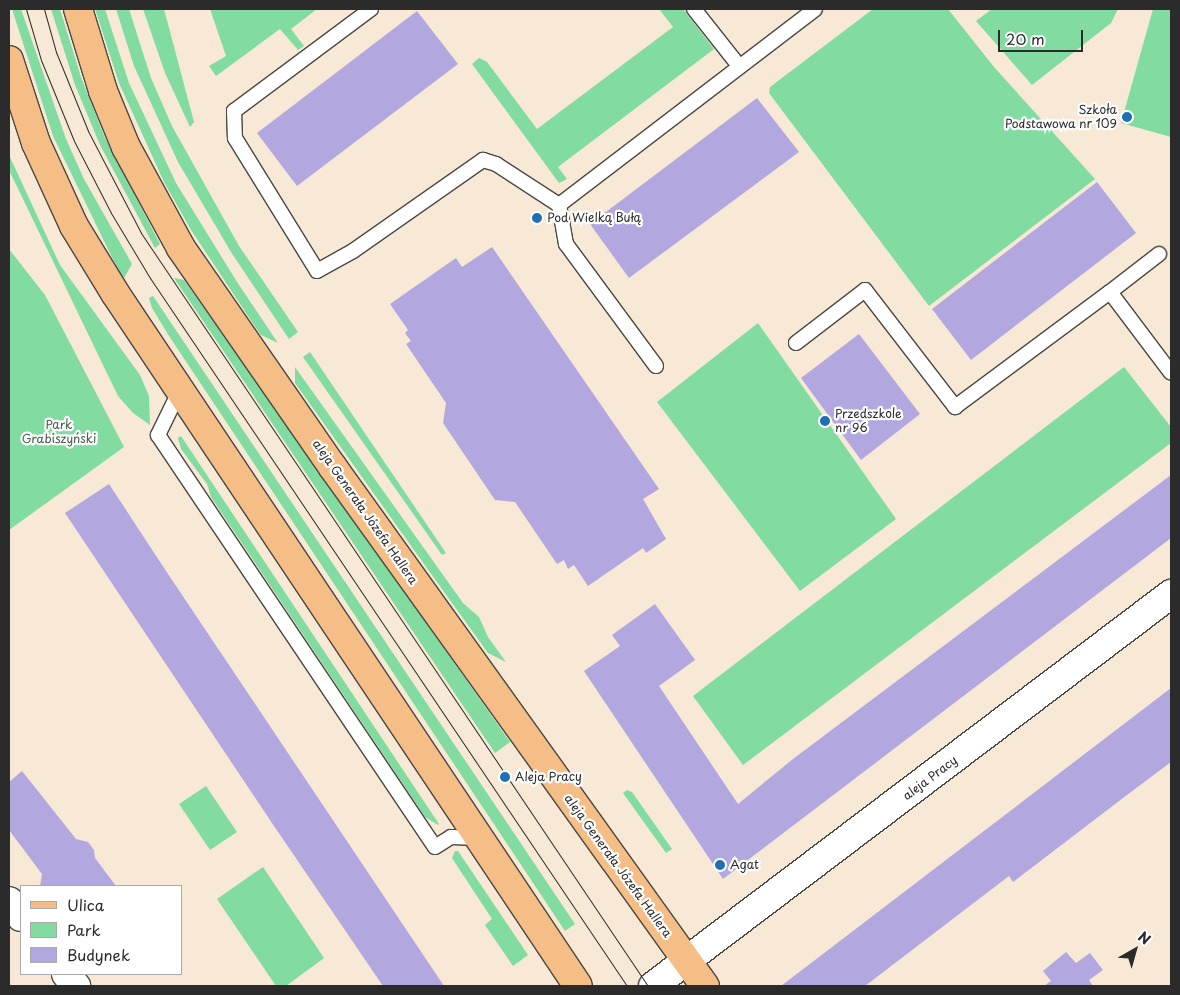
<!DOCTYPE html>
<meta charset="utf-8">
<style>
body{margin:0}
#map{position:relative;width:1180px;height:995px;overflow:hidden;background:#f7e9d5;font-family:"Playpen Sans",sans-serif}
div>[style]{position:absolute}
[style*='--x']{left:calc(var(--x)*1px);top:calc(var(--y)*1px);width:calc(var(--w)*1px);rotate:calc(var(--a)*1deg)}
.green>*{inset:0;background:#82dba0}
.building>*{inset:0;background:#b2a7de}
.roads{filter:drop-shadow(1px 0 #4a4844) drop-shadow(-1px 0 #4a4844) drop-shadow(0 1px #4a4844) drop-shadow(0 -1px #4a4844)}
.service>*{height:14px;margin:-7px;padding:0 7px;transform-origin:7px;border-radius:7px;background:#fff}
.minor>*{height:28px;margin:-14px;padding:0 14px;transform-origin:14px;border-radius:14px;background:#fff}
.tertiary>*{height:28px;margin:-14px;padding:0 14px;transform-origin:14px;border-radius:14px;background:#fff}
.primary>*{height:28px;margin:-14px;padding:0 14px;transform-origin:14px;border-radius:14px;background:#f6be87}
.tram>*{height:1px;margin:-0.5px;padding:0 0.5px;transform-origin:0.5px;border-radius:0.5px;background:#2b2b2b}
.dots>*{width:14px;height:14px;translate:-50% -50%;box-sizing:border-box;border:2px solid #fff;border-radius:50%}
span{translate:-50% -50%;white-space:nowrap;text-align:center;line-height:1.15;-webkit-text-stroke:4.5px #fff;paint-order:stroke}
.poi-label{font-size:12px;color:#2b2b2b}
.right{translate:-100% -50%;text-align:right}
.left{translate:0 -50%;text-align:left}
.park-label{font-size:12px;color:#45604e}
.street-label{font-size:12px;color:#2b2b2b}
.frame{position:absolute;inset:0;border:10px solid #2b2b2b;pointer-events:none}
.legend{position:absolute;left:20px;top:885px;width:162px;height:90px;box-sizing:border-box;background:#fff;border:1px solid #aaa;margin:0;padding:6px 9px;list-style:none;font-size:15px;color:#2b2b2b}
.legend li{display:flex;align-items:center;gap:10px;height:25px}
.legend b{width:25px;border:1px solid #aaa}
.north{position:absolute;left:1110px;top:925px;width:50px;height:50px;-webkit-text-stroke:4px #fff;paint-order:stroke;rotate:38deg;font-size:14px;font-weight:700;line-height:20px;text-align:center;color:#2b2b2b}
.north::after{content:'';display:block;margin:auto;width:18px;height:22px;background:#2b2b2b;clip-path:polygon(50% 0,100% 100%,50% 72%,0 100%)}
.scale{position:absolute;left:998px;top:30px;width:85px;height:22px;box-sizing:border-box;border:2px solid #2b2b2b;border-top:0;padding-left:6px;font-size:15px;line-height:18px;white-space:nowrap;color:#2b2b2b;-webkit-text-stroke:4px #fff;paint-order:stroke}
</style>
<div id="map">
<div class="green">
<i style="clip-path:polygon(12px 9px,21px 9px,66px 139px,84px 179px,132px 264px,123px 280px,53px 136px)"></i>
<i style="clip-path:polygon(51px 9px,60px 9px,81px 77px,105px 138px,160px 244px,155px 248px,100px 145px,75px 85px)"></i>
<i style="clip-path:polygon(95px 9px,105px 9px,129px 83px,176px 183px,237px 282px,278px 343px,261px 335px,256px 328px,191px 230px,164px 182px,119px 83px)"></i>
<i style="clip-path:polygon(116px 9px,129px 9px,151px 78px,172px 126px,239px 246px,298px 332px,289px 339px,231px 252px,178px 162px,134px 66px)"></i>
<i style="clip-path:polygon(143px 9px,164px 9px,194px 122px,190px 127px,165px 73px)"></i>
<i style="clip-path:polygon(210px 9px,317px 9px,291px 29px,304px 46px,298px 50px,280px 29px,216px 76px,209px 66px,226px 56px)"></i>
<i style="clip-path:polygon(659px 9px,683px 9px,714px 49px,558px 167px,567px 179px,559px 183px,472px 64px,479px 58px,487px 62px,537px 129px,673px 27px)"></i>
<i style="clip-path:polygon(873px 9px,948px 9px,994px 67px,1095px 179px,929px 306px,769px 93px,770px 87px)"></i>
<i style="clip-path:polygon(992px 9px,1118px 9px,1111px 23px,1032px 85px,976px 21px)"></i>
<i style="clip-path:polygon(1153px 9px,1171px 9px,1171px 137px,1121px 123px)"></i>
<i style="clip-path:polygon(9px 155px,60px 265px,140px 375px,149px 396px,150px 425px,133px 413px,118px 396px,9px 170px)"></i>
<i style="clip-path:polygon(9px 249px,45px 295px,124px 447px,9px 530px)"></i>
<i style="clip-path:polygon(174px 278px,184px 280px,510px 742px,495px 753px)"></i>
<i style="clip-path:polygon(153px 296px,575px 924px,565px 931px,169px 336px,152px 308px,149px 298px)"></i>
<i style="clip-path:polygon(758px 323px,896px 519px,800px 591px,657px 402px)"></i>
<i style="clip-path:polygon(310px 352px,446px 553px,442px 555px,303px 357px)"></i>
<i style="clip-path:polygon(295px 367px,463px 603px,479px 617px,488px 637px,506px 662px,488px 653px,424px 564px,295px 383px)"></i>
<i style="clip-path:polygon(1124px 367px,1171px 427px,1171px 443px,743px 765px,693px 696px)"></i>
<i style="clip-path:polygon(181px 436px,439px 824px,438px 825px,425px 817px,211px 497px,207px 484px,181px 449px,178px 438px)"></i>
<i style="clip-path:polygon(206px 786px,237px 832px,210px 850px,179px 804px)"></i>
<i style="clip-path:polygon(627px 790px,632px 792px,672px 849px,666px 853px,623px 793px)"></i>
<i style="clip-path:polygon(455px 851px,458px 851px,528px 955px,513px 966px,485px 925px,492px 919px,452px 858px)"></i>
<i style="clip-path:polygon(263px 867px,324px 958px,286px 986px,276px 986px,217px 899px)"></i>
</div>
<div class="building">
<i style="clip-path:polygon(417px 11px,458px 64px,297px 186px,257px 133px)"></i>
<i style="clip-path:polygon(757px 98px,799px 152px,629px 278px,590px 224px)"></i>
<i style="clip-path:polygon(1097px 182px,1136px 233px,971px 360px,932px 309px)"></i>
<i style="clip-path:polygon(492px 247px,659px 489px,643px 499px,666px 539px,646px 553px,643px 548px,588px 586px,574px 565px,568px 569px,564px 560px,557px 564px,515px 502px,495px 500px,443px 423px,446px 403px,406px 344px,411px 341px,405px 333px,408px 330px,390px 304px,456px 258px,462px 267px)"></i>
<i style="clip-path:polygon(859px 334px,920px 414px,861px 460px,801px 378px)"></i>
<i style="clip-path:polygon(1171px 475px,1171px 538px,723px 879px,584px 671px,620px 646px,612px 635px,655px 604px,695px 660px,659px 686px,738px 804px,793px 759px)"></i>
<i style="clip-path:polygon(109px 484px,166px 571px,444px 986px,383px 986px,274px 826px,65px 513px)"></i>
<i style="clip-path:polygon(1171px 688px,1171px 762px,1123px 798px,1013px 882px,1009px 876px,865px 986px,781px 986px)"></i>
<i style="clip-path:polygon(22px 771px,76px 839px,88px 842px,94px 850px,95px 858px,116px 886px,40px 886px,42px 874px,9px 830px,9px 782px)"></i>
<i style="clip-path:polygon(1066px 952px,1076px 963px,1090px 953px,1103px 970px,1089px 980px,1093px 986px,1044px 986px,1051px 981px,1043px 971px)"></i>
</div>
<div class="roads">
<div class="service">
<i style="--x:371;--y:9;--w:171;--a:143.3"></i>
<i style="--x:234;--y:111;--w:27;--a:88"></i>
<i style="--x:235;--y:138;--w:156;--a:58.3"></i>
<i style="--x:317;--y:271;--w:41;--a:-29.1"></i>
<i style="--x:353;--y:251;--w:159;--a:-35"></i>
<i style="--x:483;--y:160;--w:14;--a:17"></i>
<i style="--x:496;--y:164;--w:75;--a:33.1"></i>
<i style="--x:694;--y:9;--w:73;--a:51.7"></i>
<i style="--x:1110;--y:292;--w:62;--a:-37.8"></i>
<i style="--x:796;--y:343;--w:87;--a:-37.5"></i>
<i style="--x:865;--y:290;--w:148;--a:52.4"></i>
<i style="--x:955;--y:407;--w:193;--a:-36.6"></i>
<i style="--x:1110;--y:292;--w:101;--a:53"></i>
<i style="--x:656;--y:366;--w:152;--a:-126.4"></i>
<i style="--x:566;--y:244;--w:40;--a:-100"></i>
<i style="--x:559;--y:205;--w:322;--a:-37.4"></i>
<i style="--x:179;--y:392;--w:48;--a:116"></i>
<i style="--x:158;--y:435;--w:496;--a:56.1"></i>
<i style="--x:435;--y:847;--w:19;--a:-32"></i>
<i style="--x:451;--y:837;--w:28;--a:2"></i>
</div>
<div class="minor">
<i style="--x:9;--y:901;--w:20;--a:53"></i>
<i style="--x:66;--y:974;--w:16;--a:50"></i>
</div>
<div class="tertiary">
<i style="--x:653;--y:986;--w:650;--a:-37.12"></i>
</div>
<div class="primary">
<i style="--x:78;--y:9;--w:86;--a:73"></i>
<i style="--x:103;--y:91;--w:61;--a:67.7"></i>
<i style="--x:126;--y:147;--w:115;--a:61.4"></i>
<i style="--x:181;--y:248;--w:265;--a:55.3"></i>
<i style="--x:332;--y:466;--w:640;--a:54.35"></i>
<i style="--x:9;--y:60;--w:87;--a:72"></i>
<i style="--x:36;--y:143;--w:91;--a:65.4"></i>
<i style="--x:74;--y:226;--w:79;--a:58.5"></i>
<i style="--x:115;--y:293;--w:833;--a:56.25"></i>
</div>
</div>
<div class="tram">
<i style="--x:26;--y:9;--w:53;--a:73.6"></i>
<i style="--x:41;--y:60;--w:87;--a:67.8"></i>
<i style="--x:74;--y:141;--w:81;--a:62.8"></i>
<i style="--x:111;--y:213;--w:76;--a:59"></i>
<i style="--x:150;--y:278;--w:854;--a:56.03"></i>
<i style="--x:44;--y:9;--w:45;--a:74.4"></i>
<i style="--x:56;--y:52;--w:85;--a:67.9"></i>
<i style="--x:88;--y:131;--w:115;--a:62.5"></i>
<i style="--x:141;--y:233;--w:908;--a:56.05"></i>
</div>
<div class="dots">
<i style="left:1127px;top:117px;background:#1f6fb2"></i>
<i style="left:537px;top:218px;background:#1f6fb2"></i>
<i style="left:825px;top:421px;background:#1f6fb2"></i>
<i style="left:505px;top:777px;background:#1f6fb2"></i>
<i style="left:720px;top:865px;background:#1f6fb2"></i>
</div>
<div class="poi-label">
<span class="right" style="left:1117px;top:117px">Szkoła<br>Podstawowa nr 109</span>
<span class="left" style="left:547px;top:218px">Pod Wielką Bułą</span>
<span class="left" style="left:835px;top:421px">Przedszkole<br>nr 96</span>
<span class="left" style="left:515px;top:777px">Aleja Pracy</span>
<span class="left" style="left:730px;top:865px">Agat</span>
</div>
<div class="park-label">
<span style="left:59px;top:432px">Park<br>Grabiszyński</span>
</div>
<div class="street-label">
<span style="left:365px;top:512px;rotate:55deg">aleja Generała Józefa Hallera</span>
<span style="left:930px;top:778px;rotate:-37deg">aleja Pracy</span>
<span style="left:618px;top:866px;rotate:54deg">aleja Generała Józefa Hallera</span>
</div>
<div class="frame"></div>
<ul class="legend">
<li><b style="height:6px;background:#f6be87"></b>Ulica</li>
<li><b style="height:14px;background:#82dba0"></b>Park</li>
<li><b style="height:14px;background:#b2a7de"></b>Budynek</li>
</ul>
<div class="north">N</div>
<div class="scale">20 m</div>
</div>
